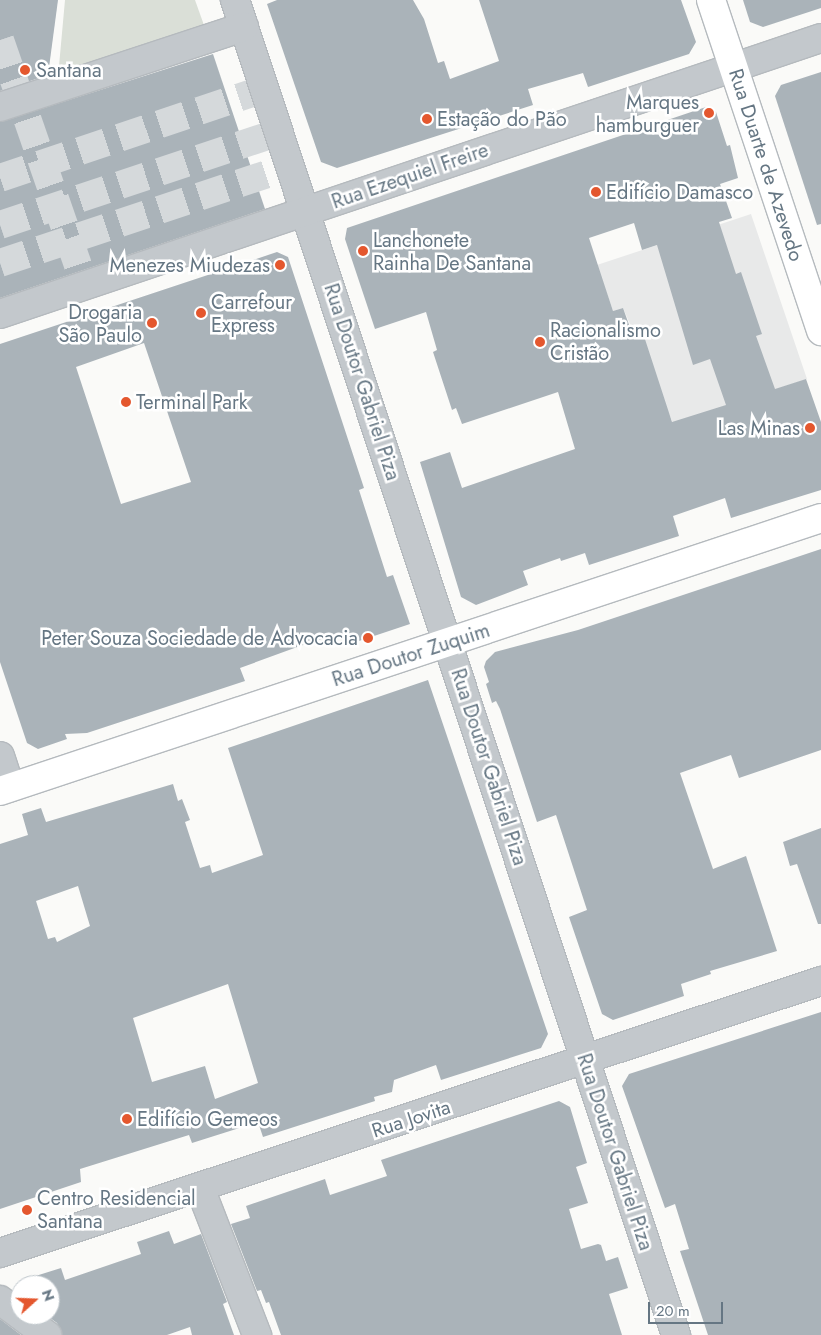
<!DOCTYPE html>
<meta charset="utf-8">
<style>
body{margin:0}
#map{position:relative;width:821px;height:1335px;overflow:hidden;background:#fafaf8;font-family:Jost,sans-serif}
div>[style]{position:absolute}
[style*='--x']{left:calc(var(--x)*1px);top:calc(var(--y)*1px);width:calc(var(--w)*1px);rotate:calc(var(--a)*1deg)}
.built>*{inset:0;background:#e8e9e9}
.green>*{inset:0;background:#dadfd7}
.building>*{inset:0;background:#aab3b9}
.minor-tunnel>*{height:28px;margin-top:-14px;transform-origin:0;background:repeating-linear-gradient(90deg,#d5d9db 0 28px,transparent 0 42px)}
.roads{filter:drop-shadow(1px 0 #b5babe) drop-shadow(-1px 0 #b5babe) drop-shadow(0 1px #b5babe) drop-shadow(0 -1px #b5babe)}
.minor>*{height:28px;margin:-14px;padding:0 14px;transform-origin:14px;border-radius:14px;background:#c3c8cc}
.major>*{height:28px;margin:-14px;padding:0 14px;transform-origin:14px;border-radius:14px;background:#fff}
.dots>*{width:14px;height:14px;translate:-50% -50%;box-sizing:border-box;border:2px solid #fff;border-radius:50%}
span{translate:-50% -50%;white-space:nowrap;text-align:center;line-height:1.15;-webkit-text-stroke:5px #fff;paint-order:stroke}
.poi-label{font-size:20px;color:#657683}
.left{translate:0 -50%;text-align:left}
.right{translate:-100% -50%;text-align:right}
.street-label{font-size:20px;color:#657683}
.north{position:absolute;left:10px;top:1275px;width:50px;height:50px;box-sizing:border-box;background:#fff;border:1px solid #c1c8cd;border-radius:50%;rotate:70deg;font-size:14px;font-weight:700;line-height:20px;text-align:center;color:#657683}
.north::after{content:'';display:block;margin:auto;width:18px;height:22px;background:#e4572e;clip-path:polygon(50% 0,100% 100%,50% 72%,0 100%)}
.scale{position:absolute;left:648px;top:1302px;width:75px;height:22px;box-sizing:border-box;border:2px solid #657683;border-top:0;padding-left:6px;font-size:15px;line-height:18px;white-space:nowrap;color:#657683;-webkit-text-stroke:4px #fff;paint-order:stroke}
</style>
<div id="map">
<div class="built">
<i style="clip-path:polygon(751px 214px,807px 379px,673px 423px,623px 308px,613px 311px,597px 265px)"></i>
</div>
<div class="green">
<i style="clip-path:polygon(65px 0,195px 0,205px 28px,58px 77px)"></i>
</div>
<div class="building">
<i style="clip-path:polygon(0 0,58px 0,48px 75px,0 91px)"></i>
<i style="clip-path:polygon(277px 0,413px 0,424px 19px,438px 63px,444px 61px,450px 79px,499px 61px,479px 0,681px 0,696px 42px,689px 54px,588px 87px,583px 73px,528px 89px,533px 105px,337px 168px,321px 162px,267px 4px)"></i>
<i style="clip-path:polygon(743px 0,821px 0,821px 8px,763px 27px,750px 22px)"></i>
<i style="clip-path:polygon(213px 54px,265px 209px,0 298px,0 122px)"></i>
<i style="clip-path:polygon(821px 72px,821px 224px,817px 225px,775px 96px,781px 85px)"></i>
<i style="clip-path:polygon(evenodd,706px 107px,716px 112px,727px 146px,730px 145px,738px 178px,720px 184px,732px 218px,719px 222px,736px 274px,741px 272px,762px 334px,756px 336px,775px 389px,806px 379px,821px 422px,821px 490px,731px 518px,725px 498px,673px 516px,679px 536px,589px 565px,585px 553px,561px 561px,560px 558px,523px 571px,528px 585px,476px 605px,461px 597px,420px 462px,450px 452px,462px 488px,575px 449px,558px 392px,462px 424px,456px 408px,452px 410px,433px 352px,437px 350px,426px 312px,375px 329px,345px 239px,347px 228px,706px 107px,634px 223px,642px 250px,657px 245px,693px 365px,710px 359px,726px 405px,672px 422px,642px 330px,632px 333px,623px 308px,613px 311px,589px 238px,634px 223px)"></i>
<i style="clip-path:polygon(evenodd,277px 252px,288px 257px,364px 488px,359px 490px,387px 577px,393px 575px,410px 624px,347px 645px,340px 633px,300px 646px,240px 668px,245px 681px,87px 733px,65px 734px,67px 739px,38px 749px,27px 743px,0 662px,0 344px,277px 252px,144px 343px,191px 482px,121px 504px,76px 367px,144px 343px)"></i>
<i style="clip-path:polygon(821px 549px,821px 750px,739px 778px,731px 755px,680px 773px,713px 869px,746px 856px,777px 951px,710px 971px,711px 974px,681px 984px,684px 996px,613px 1020px,602px 1014px,569px 917px,587px 910px,556px 815px,537px 822px,500px 709px,496px 701px,492px 703px,486px 684px,489px 682px,484px 667px,486px 661px,495px 652px,578px 630px)"></i>
<i style="clip-path:polygon(evenodd,428px 680px,548px 1034px,541px 1048px,441px 1080px,436px 1065px,394px 1080px,392px 1092px,374px 1097px,375px 1101px,263px 1137px,258px 1122px,192px 1143px,189px 1135px,80px 1169px,81px 1182px,0 1209px,0 844px,28px 835px,22px 814px,41px 808px,46px 822px,173px 784px,178px 801px,182px 799px,190px 820px,185px 822px,200px 868px,210px 865px,212px 873px,263px 855px,228px 748px,428px 680px,78px 886px,90px 926px,57px 942px,55px 937px,48px 939px,36px 901px,78px 886px,428px 680px,228px 984px,258px 1083px,215px 1099px,205px 1066px,152px 1082px,133px 1018px,228px 984px)"></i>
<i style="clip-path:polygon(821px 828px,821px 924px,818px 924px,797px 864px,790px 866px,783px 842px)"></i>
<i style="clip-path:polygon(821px 1012px,821px 1335px,708px 1335px,680px 1251px,689px 1249px,675px 1204px,665px 1208px,622px 1086px,629px 1074px)"></i>
<i style="clip-path:polygon(559px 1101px,570px 1107px,587px 1163px,576px 1167px,588px 1203px,569px 1209px,581px 1249px,598px 1244px,601px 1245px,606px 1261px,618px 1257px,628px 1288px,609px 1294px,622px 1335px,281px 1335px,269px 1302px,266px 1303px,261px 1290px,257px 1291px,231px 1224px,250px 1218px,246px 1206px,325px 1179px,330px 1195px,387px 1176px,381px 1160px)"></i>
<i style="clip-path:polygon(169px 1231px,174px 1244px,201px 1234px,227px 1302px,223px 1304px,234px 1335px,192px 1335px,190px 1327px,167px 1335px,62px 1335px,57px 1323px,46px 1315px,50px 1315px,50px 1285px,27px 1285px,26px 1279px,61px 1268px,65px 1280px,141px 1254px,137px 1242px)"></i>
<i style="clip-path:polygon(0 1319px,21px 1335px,0 1335px)"></i>
</div>
<div class="minor-tunnel">
<i style="--x:0;--y:40;--w:241;--a:70.9"></i>
<i style="--x:0;--y:178;--w:280;--a:-18.6"></i>
<i style="--x:0;--y:225;--w:295;--a:-18.4"></i>
<i style="--x:0;--y:263;--w:307;--a:-18.4"></i>
</div>
<div class="roads">
<div class="minor">
<i style="--x:235;--y:0;--w:1406;--a:71.72"></i>
<i style="--x:0;--y:107;--w:257;--a:-18.2"></i>
<i style="--x:0;--y:314;--w:866;--a:-18.58"></i>
<i style="--x:0;--y:756;--w:33;--a:72"></i>
<i style="--x:200;--y:1188;--w:158;--a:68.8"></i>
<i style="--x:0;--y:1253;--w:865;--a:-18.33"></i>
<i style="--x:0;--y:1300;--w:59;--a:36.7"></i>
</div>
<div class="major">
<i style="--x:711;--y:0;--w:349;--a:71.6"></i>
<i style="--x:0;--y:791;--w:865;--a:-18.39"></i>
</div>
</div>
<div class="dots">
<i style="left:25px;top:70px;background:#e4572e"></i>
<i style="left:709px;top:113px;background:#e4572e"></i>
<i style="left:427px;top:119px;background:#e4572e"></i>
<i style="left:596px;top:192px;background:#e4572e"></i>
<i style="left:363px;top:251px;background:#e4572e"></i>
<i style="left:280px;top:265px;background:#e4572e"></i>
<i style="left:201px;top:313px;background:#e4572e"></i>
<i style="left:152px;top:323px;background:#e4572e"></i>
<i style="left:540px;top:342px;background:#e4572e"></i>
<i style="left:126px;top:402px;background:#e4572e"></i>
<i style="left:810px;top:428px;background:#e4572e"></i>
<i style="left:368px;top:638px;background:#e4572e"></i>
<i style="left:127px;top:1119px;background:#e4572e"></i>
<i style="left:27px;top:1210px;background:#e4572e"></i>
</div>
<div class="poi-label">
<span class="left" style="left:36px;top:70px">Santana</span>
<span class="right" style="left:699px;top:114px">Marques<br>hamburguer</span>
<span class="left" style="left:437px;top:119px">Estação do Pão</span>
<span class="left" style="left:606px;top:192px">Edifício Damasco</span>
<span class="left" style="left:373px;top:252px">Lanchonete<br>Rainha De Santana</span>
<span class="right" style="left:270px;top:265px">Menezes Miudezas</span>
<span class="left" style="left:211px;top:314px">Carrefour<br>Express</span>
<span class="right" style="left:142px;top:324px">Drogaria<br>São Paulo</span>
<span class="left" style="left:550px;top:342px">Racionalismo<br>Cristão</span>
<span class="left" style="left:136px;top:402px">Terminal Park</span>
<span class="right" style="left:800px;top:428px">Las Minas</span>
<span class="right" style="left:358px;top:638px">Peter Souza Sociedade de Advocacia</span>
<span class="left" style="left:137px;top:1119px">Edifício Gemeos</span>
<span class="left" style="left:37px;top:1210px">Centro Residencial<br>Santana</span>
</div>
<div class="street-label">
<span style="left:766px;top:165px;rotate:72deg">Rua Duarte de Azevedo</span>
<span style="left:410px;top:176px;rotate:-19deg">Rua Ezequiel Freire</span>
<span style="left:362px;top:382px;rotate:72deg">Rua Doutor Gabriel Piza</span>
<span style="left:411px;top:655px;rotate:-18deg">Rua Doutor Zuquim</span>
<span style="left:489px;top:767px;rotate:72deg">Rua Doutor Gabriel Piza</span>
<span style="left:411px;top:1119px;rotate:-18deg">Rua Jovita</span>
<span style="left:615px;top:1152px;rotate:72deg">Rua Doutor Gabriel Piza</span>
</div>
<div class="north">N</div>
<div class="scale">20 m</div>
</div>
